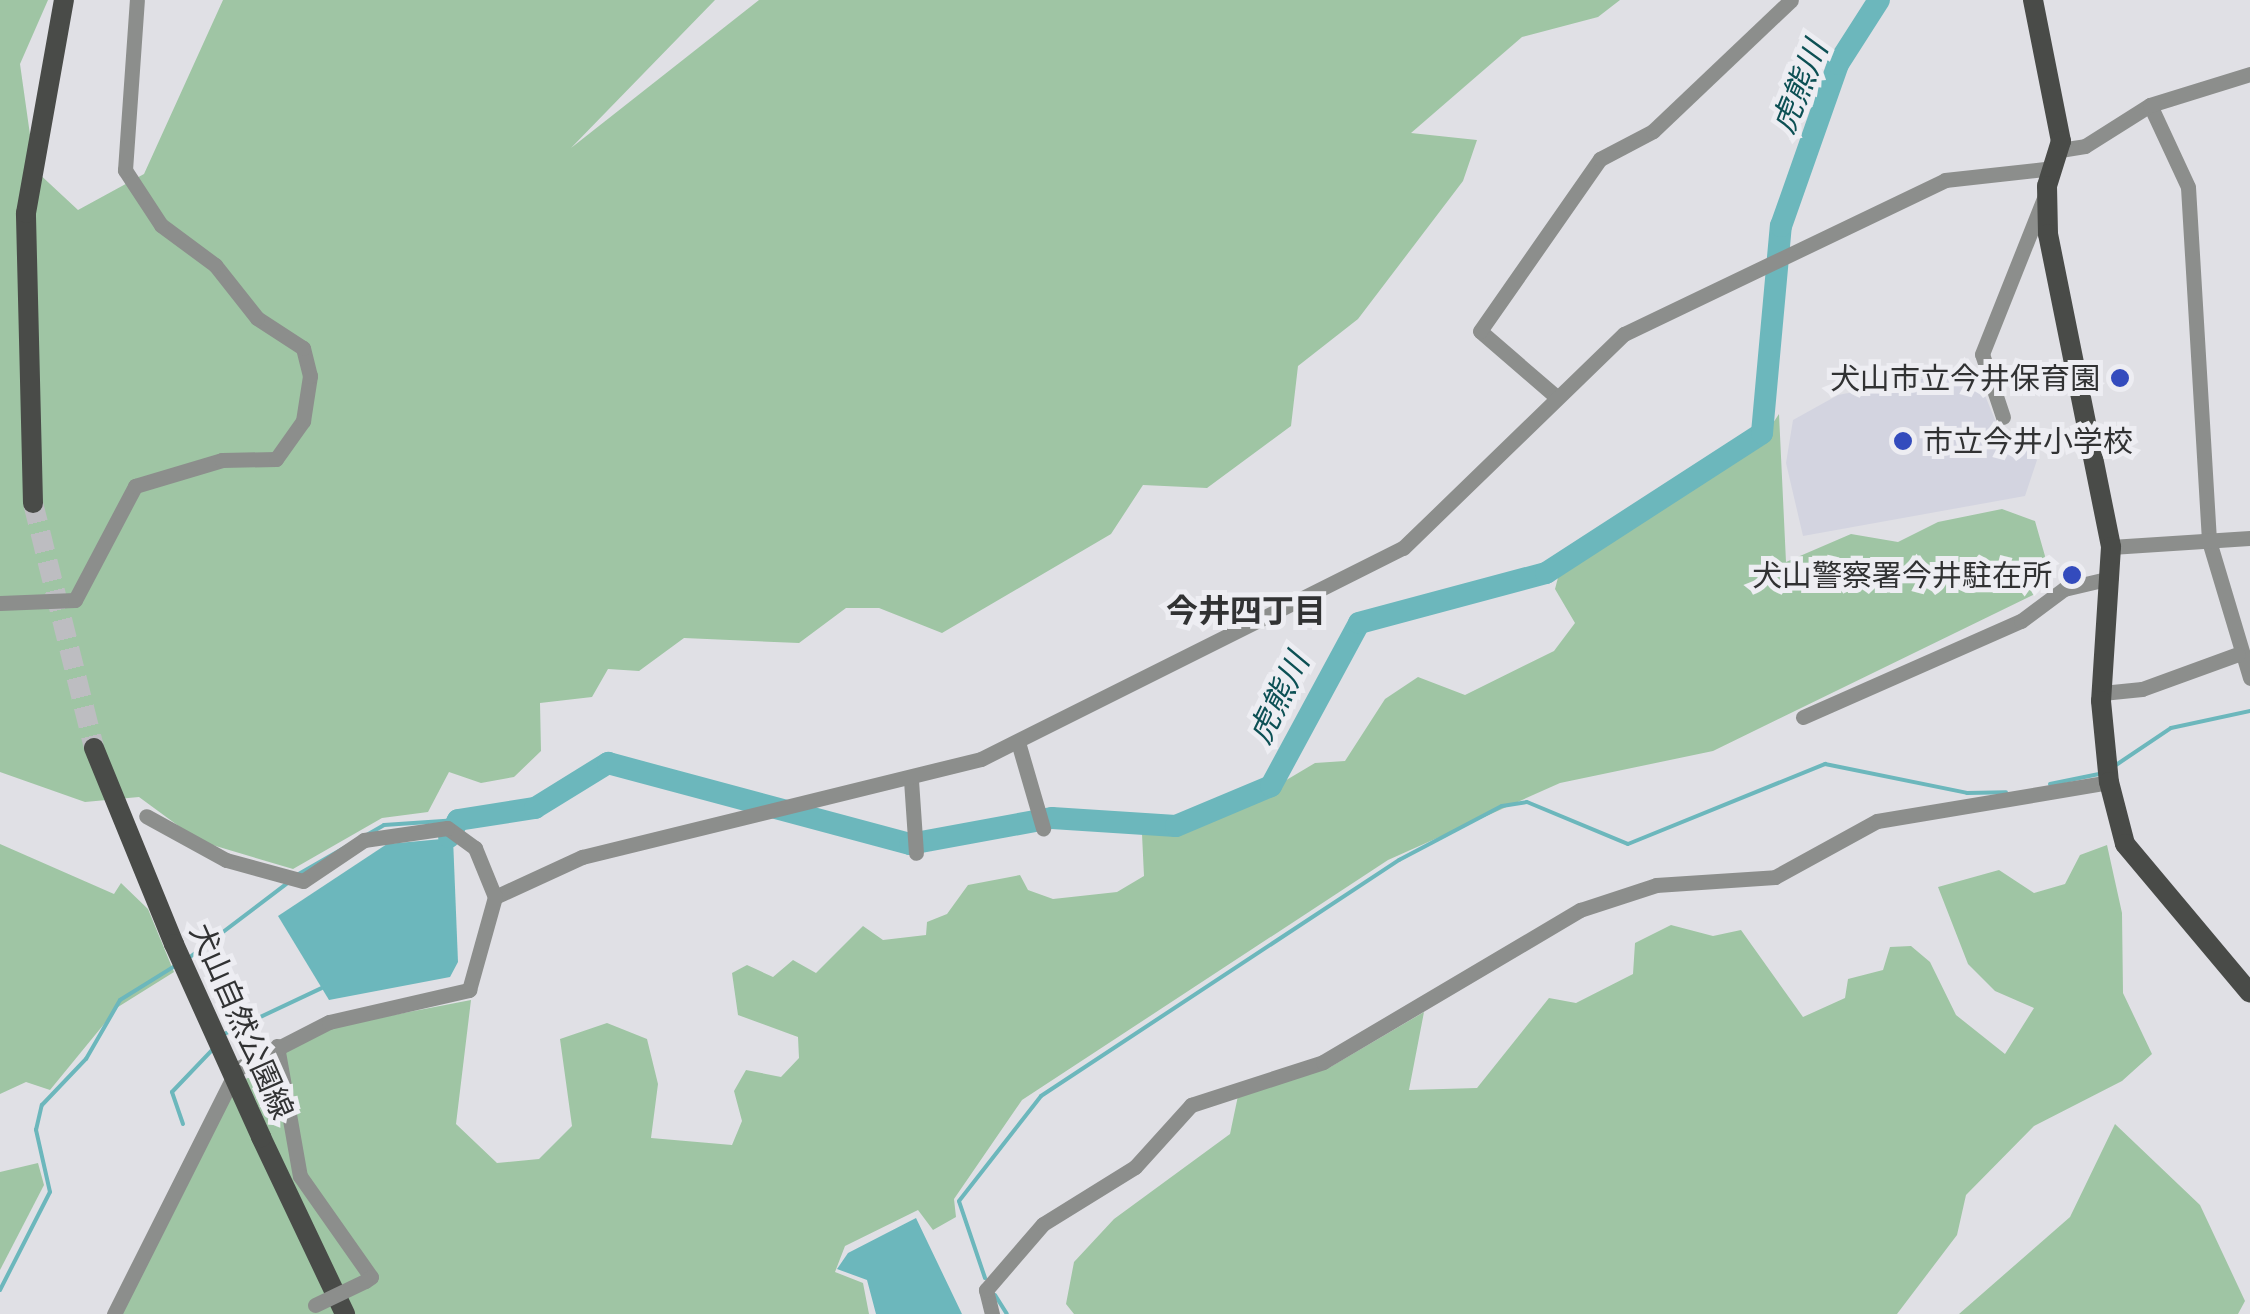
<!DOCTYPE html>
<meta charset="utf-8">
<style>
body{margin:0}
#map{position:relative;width:2250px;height:1314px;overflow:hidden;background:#e0e0e5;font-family:"Noto Sans","Noto Sans JP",sans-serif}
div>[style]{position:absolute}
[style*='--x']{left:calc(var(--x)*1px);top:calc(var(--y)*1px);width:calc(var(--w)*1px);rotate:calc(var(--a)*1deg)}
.built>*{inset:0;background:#d3d4e0}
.green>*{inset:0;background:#9fc5a4}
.water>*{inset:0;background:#6cb7bc}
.stream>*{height:4px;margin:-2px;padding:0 2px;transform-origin:2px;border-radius:2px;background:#6cb7bc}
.river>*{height:22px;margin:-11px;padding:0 11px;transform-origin:11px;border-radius:11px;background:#6cb7bc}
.major-tunnel>*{height:20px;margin-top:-10px;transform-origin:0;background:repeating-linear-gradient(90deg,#bdbdc1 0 20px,transparent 0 30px)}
.minor>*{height:15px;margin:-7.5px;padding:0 7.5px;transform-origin:7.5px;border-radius:7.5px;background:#8c8e8c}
.major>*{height:20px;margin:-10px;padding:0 10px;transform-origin:10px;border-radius:10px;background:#494b48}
.minor-bridge>*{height:15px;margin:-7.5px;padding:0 7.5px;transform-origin:7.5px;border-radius:7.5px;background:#8c8e8c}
.major-bridge>*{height:20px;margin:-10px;padding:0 10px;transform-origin:10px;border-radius:10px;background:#494b48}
.dots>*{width:28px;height:28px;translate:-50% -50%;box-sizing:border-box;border:5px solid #ededf2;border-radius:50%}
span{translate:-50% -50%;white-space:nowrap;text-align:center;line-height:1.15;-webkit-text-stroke:10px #ededf2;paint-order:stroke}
.poi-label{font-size:30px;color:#313233}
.right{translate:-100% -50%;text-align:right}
.left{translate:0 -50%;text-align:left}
.street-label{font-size:30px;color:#313233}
.water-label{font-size:32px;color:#0c5054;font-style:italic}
.neighbourhood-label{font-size:32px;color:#313233;font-weight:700}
</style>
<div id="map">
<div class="built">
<i style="clip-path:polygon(1974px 369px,1996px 422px,2037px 460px,2025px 496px,1803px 536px,1786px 463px,1793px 420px,1838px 395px)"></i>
</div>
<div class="green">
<i style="clip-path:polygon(0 0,48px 0,20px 64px,35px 170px,78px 210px,144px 174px,223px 0,715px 0,571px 148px,759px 0,1620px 0,1598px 17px,1522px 37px,1411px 133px,1477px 140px,1463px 181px,1358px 319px,1298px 366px,1291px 426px,1207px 488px,1143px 485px,1111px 534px,942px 633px,879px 608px,846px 608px,799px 643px,684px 638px,639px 671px,608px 669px,592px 697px,540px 703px,541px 751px,514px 777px,481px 783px,449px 772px,428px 812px,382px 818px,293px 869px,199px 841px,139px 797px,85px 802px,0 772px)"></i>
<i style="clip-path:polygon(1779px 414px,1786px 562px,1851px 534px,1898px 542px,1938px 522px,2002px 509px,2035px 521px,2045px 556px,2037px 593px,1713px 751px,1560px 783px,1388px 860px,1022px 1100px,954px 1199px,956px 1217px,933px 1230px,918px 1210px,845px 1246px,835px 1272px,863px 1283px,869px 1314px,122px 1314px,225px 1098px,268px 1059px,331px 1027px,471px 1000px,456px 1124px,497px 1163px,539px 1159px,572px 1126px,560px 1039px,607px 1023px,647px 1039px,658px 1084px,651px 1138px,732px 1145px,742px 1121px,734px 1091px,746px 1070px,781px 1077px,799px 1058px,798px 1037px,738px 1015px,732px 973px,747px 965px,773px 977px,793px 960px,816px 973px,863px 926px,883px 940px,926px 935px,927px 922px,947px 914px,968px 885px,1020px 875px,1028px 890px,1053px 899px,1117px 892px,1144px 876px,1142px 834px,1256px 798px,1315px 763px,1345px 761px,1385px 699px,1418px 677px,1465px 695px,1554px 651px,1575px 623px,1555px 589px,1560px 570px,1757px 447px)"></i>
<i style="clip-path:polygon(0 844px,114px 894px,121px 883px,148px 909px,174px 972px,118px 1007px,50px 1090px,26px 1082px,0 1094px)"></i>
<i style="clip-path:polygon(2107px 845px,2122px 913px,2123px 993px,2152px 1054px,2122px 1081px,2034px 1126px,1966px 1195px,1957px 1235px,1897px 1314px,1074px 1314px,1066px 1304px,1074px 1262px,1114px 1219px,1230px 1134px,1239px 1091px,1327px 1069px,1424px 1012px,1409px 1090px,1477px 1088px,1549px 998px,1576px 1003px,1633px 974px,1635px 943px,1671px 925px,1713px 936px,1741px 930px,1803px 1017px,1845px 998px,1848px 979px,1883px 970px,1890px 947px,1911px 946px,1930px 962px,1956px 1015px,2005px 1054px,2034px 1008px,1995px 991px,1968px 964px,1938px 887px,1999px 870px,2034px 893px,2065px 884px,2080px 855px)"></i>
<i style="clip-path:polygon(2115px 1124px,2200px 1205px,2245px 1301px,2238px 1314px,1959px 1314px,2070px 1217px)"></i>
<i style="clip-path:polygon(38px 1163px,44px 1185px,0 1270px,0 1172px)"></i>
</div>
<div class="water">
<i style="clip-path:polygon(453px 838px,458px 962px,450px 977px,329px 1000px,278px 916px,387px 844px)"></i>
<i style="clip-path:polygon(916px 1218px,962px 1314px,876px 1314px,867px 1280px,837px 1269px,848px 1253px)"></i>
</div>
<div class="stream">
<i style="--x:2116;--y:765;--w:66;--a:-33.9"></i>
<i style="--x:2171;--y:728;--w:81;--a:-12.1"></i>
<i style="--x:2050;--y:784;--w:50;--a:-11.5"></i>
<i style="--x:297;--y:875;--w:100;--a:-29.9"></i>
<i style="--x:384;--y:825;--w:74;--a:-3.9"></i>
<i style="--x:190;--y:957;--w:126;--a:-37.2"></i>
<i style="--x:222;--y:1035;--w:110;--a:-25.2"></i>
<i style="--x:183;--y:1124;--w:34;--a:-109"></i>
<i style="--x:172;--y:1092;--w:61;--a:-46.3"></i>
<i style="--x:985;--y:1278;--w:81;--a:-108.7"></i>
<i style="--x:959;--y:1201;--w:133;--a:-52"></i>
<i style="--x:1041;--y:1096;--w:429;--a:-33.4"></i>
<i style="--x:1399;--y:860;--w:116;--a:-27.7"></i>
<i style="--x:1502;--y:806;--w:25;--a:-9"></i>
<i style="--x:1527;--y:802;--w:109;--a:22.6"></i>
<i style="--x:1628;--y:844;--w:213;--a:-22.1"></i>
<i style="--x:1825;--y:764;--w:145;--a:11.5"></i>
<i style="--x:1967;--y:793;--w:39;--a:-1"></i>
<i style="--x:0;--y:1290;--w:110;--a:-63"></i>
<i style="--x:50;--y:1192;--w:64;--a:-102.7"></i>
<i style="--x:36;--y:1130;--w:26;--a:-77"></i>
<i style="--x:42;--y:1105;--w:64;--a:-46.3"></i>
<i style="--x:86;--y:1059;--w:68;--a:-60"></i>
<i style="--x:120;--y:1000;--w:68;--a:-31.8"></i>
<i style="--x:995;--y:1295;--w:22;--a:58"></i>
</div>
<div class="river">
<i style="--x:449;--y:837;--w:19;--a:-62"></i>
<i style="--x:458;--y:820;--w:78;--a:-8.9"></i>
<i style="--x:535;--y:808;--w:86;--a:-31.7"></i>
<i style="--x:608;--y:763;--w:313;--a:15"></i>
<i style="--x:910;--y:844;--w:144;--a:-10.4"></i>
<i style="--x:1052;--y:818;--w:124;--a:3.7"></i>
<i style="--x:1176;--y:826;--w:103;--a:-22.8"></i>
<i style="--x:1271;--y:786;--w:185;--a:-61.6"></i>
<i style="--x:1359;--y:623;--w:194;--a:-15"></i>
<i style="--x:1546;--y:573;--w:257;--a:-32.9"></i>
<i style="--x:1762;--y:433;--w:208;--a:-84.8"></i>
<i style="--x:1781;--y:226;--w:172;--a:-70.6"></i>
<i style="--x:1838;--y:64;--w:76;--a:-57.4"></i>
</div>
<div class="major-tunnel">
<i style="--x:33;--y:503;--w:252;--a:76"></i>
</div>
<div class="minor">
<i style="--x:2150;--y:105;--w:90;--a:65.1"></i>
<i style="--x:2188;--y:187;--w:355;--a:86.6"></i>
<i style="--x:2209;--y:541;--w:143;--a:73.3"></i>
<i style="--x:2060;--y:150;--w:25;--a:-9"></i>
<i style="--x:2085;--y:146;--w:77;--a:-32.2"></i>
<i style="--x:2150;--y:105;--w:105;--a:-17.2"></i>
<i style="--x:1553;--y:394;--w:96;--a:-139.2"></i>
<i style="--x:1480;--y:331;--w:210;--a:-55.1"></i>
<i style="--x:1600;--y:159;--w:60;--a:-27.8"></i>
<i style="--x:1653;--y:131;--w:190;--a:-43.5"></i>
<i style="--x:2003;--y:417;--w:66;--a:-108.4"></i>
<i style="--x:1982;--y:354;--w:173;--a:-68.3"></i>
<i style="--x:2111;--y:547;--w:139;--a:-3.7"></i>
<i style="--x:0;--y:603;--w:75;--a:-2.3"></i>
<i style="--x:75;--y:600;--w:129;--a:-62.2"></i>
<i style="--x:135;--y:486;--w:91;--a:-16.6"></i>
<i style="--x:222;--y:460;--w:54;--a:-1.1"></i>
<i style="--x:276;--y:459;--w:47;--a:-54.6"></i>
<i style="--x:303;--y:421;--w:46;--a:-81.2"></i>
<i style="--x:310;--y:376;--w:29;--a:-104"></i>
<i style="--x:303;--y:348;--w:55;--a:-146.9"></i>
<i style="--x:257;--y:318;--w:68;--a:-128.4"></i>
<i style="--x:215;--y:265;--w:67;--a:-143.5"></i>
<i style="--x:161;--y:225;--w:66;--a:-123.2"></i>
<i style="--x:125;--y:170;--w:170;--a:-86"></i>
<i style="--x:2102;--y:693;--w:40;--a:-5.7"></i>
<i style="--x:2142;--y:689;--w:102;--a:-20"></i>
<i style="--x:1803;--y:717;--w:238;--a:-23.8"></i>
<i style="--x:2021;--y:621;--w:54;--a:-36.7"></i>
<i style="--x:2064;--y:589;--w:48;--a:-13.2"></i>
<i style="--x:1018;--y:742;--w:90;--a:73.8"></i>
<i style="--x:911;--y:780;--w:73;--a:86.1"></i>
<i style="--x:495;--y:897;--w:96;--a:-24.7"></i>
<i style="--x:582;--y:857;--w:411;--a:-13.8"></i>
<i style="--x:981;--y:759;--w:472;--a:-26.6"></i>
<i style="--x:1403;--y:548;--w:308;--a:-44.1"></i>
<i style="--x:1624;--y:334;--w:356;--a:-25.6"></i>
<i style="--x:1945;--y:180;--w:109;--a:-6.3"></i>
<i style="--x:277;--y:1046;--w:132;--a:80"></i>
<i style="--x:300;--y:1176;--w:123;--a:54.9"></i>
<i style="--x:371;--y:1277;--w:7;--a:146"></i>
<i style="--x:114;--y:1314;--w:274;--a:-63.3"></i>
<i style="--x:237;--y:1069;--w:103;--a:-27.1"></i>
<i style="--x:329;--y:1022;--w:144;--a:-12.9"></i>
<i style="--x:469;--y:990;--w:97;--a:-74.4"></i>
<i style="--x:495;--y:897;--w:53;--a:-112.2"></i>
<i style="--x:475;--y:848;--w:34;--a:-144"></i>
<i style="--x:447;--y:828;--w:84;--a:171.8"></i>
<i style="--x:364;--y:840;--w:73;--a:146.1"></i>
<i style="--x:303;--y:881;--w:80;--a:-164.7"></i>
<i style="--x:226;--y:860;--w:91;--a:-151.2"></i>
<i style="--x:992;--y:1314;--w:25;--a:-104"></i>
<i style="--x:986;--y:1290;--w:87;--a:-49.2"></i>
<i style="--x:1043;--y:1224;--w:108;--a:-31.8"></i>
<i style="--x:1135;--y:1167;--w:84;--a:-47.9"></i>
<i style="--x:1191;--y:1105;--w:139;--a:-18"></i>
<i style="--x:1323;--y:1062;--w:299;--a:-30.6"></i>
<i style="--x:1580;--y:910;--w:80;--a:-18.2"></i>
<i style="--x:1656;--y:885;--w:119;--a:-3.8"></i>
<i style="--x:1775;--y:877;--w:116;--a:-28.8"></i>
<i style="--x:1877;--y:821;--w:235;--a:-9.5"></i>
</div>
<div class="major">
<i style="--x:2033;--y:0;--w:144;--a:78.8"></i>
<i style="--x:2061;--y:141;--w:47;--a:107.3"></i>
<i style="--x:2047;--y:186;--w:48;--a:88.8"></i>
<i style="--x:2048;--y:234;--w:319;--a:78.6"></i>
<i style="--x:2111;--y:547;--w:154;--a:93.7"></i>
<i style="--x:2101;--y:701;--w:81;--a:84.4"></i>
<i style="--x:2109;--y:782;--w:64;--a:75.5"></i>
<i style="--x:2125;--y:844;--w:194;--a:50"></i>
<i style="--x:33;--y:503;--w:290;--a:-91.4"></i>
<i style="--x:26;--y:213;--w:216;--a:-79.9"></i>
<i style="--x:94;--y:748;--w:212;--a:67.8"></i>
<i style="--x:261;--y:1137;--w:196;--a:64.6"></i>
</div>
<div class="minor-bridge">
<i style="--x:315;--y:1305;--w:55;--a:-25.6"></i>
</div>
<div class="major-bridge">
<i style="--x:174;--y:944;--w:212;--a:65.7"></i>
</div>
<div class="dots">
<i style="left:2120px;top:378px;background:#334bbd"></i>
<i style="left:1903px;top:441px;background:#334bbd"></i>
<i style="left:2072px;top:575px;background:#334bbd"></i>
</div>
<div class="poi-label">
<span class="right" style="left:2100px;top:378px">犬山市立今井保育園</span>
<span class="left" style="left:1923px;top:441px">市立今井小学校</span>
<span class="right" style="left:2052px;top:575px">犬山警察署今井駐在所</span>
</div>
<div class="street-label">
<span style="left:242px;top:1021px;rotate:66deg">犬山自然公園線</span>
</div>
<div class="water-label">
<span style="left:1799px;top:87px;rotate:-68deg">虎熊川</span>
<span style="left:1278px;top:698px;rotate:-64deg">虎熊川</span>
</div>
<div class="neighbourhood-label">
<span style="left:1246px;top:610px">今井四丁目</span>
</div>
</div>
